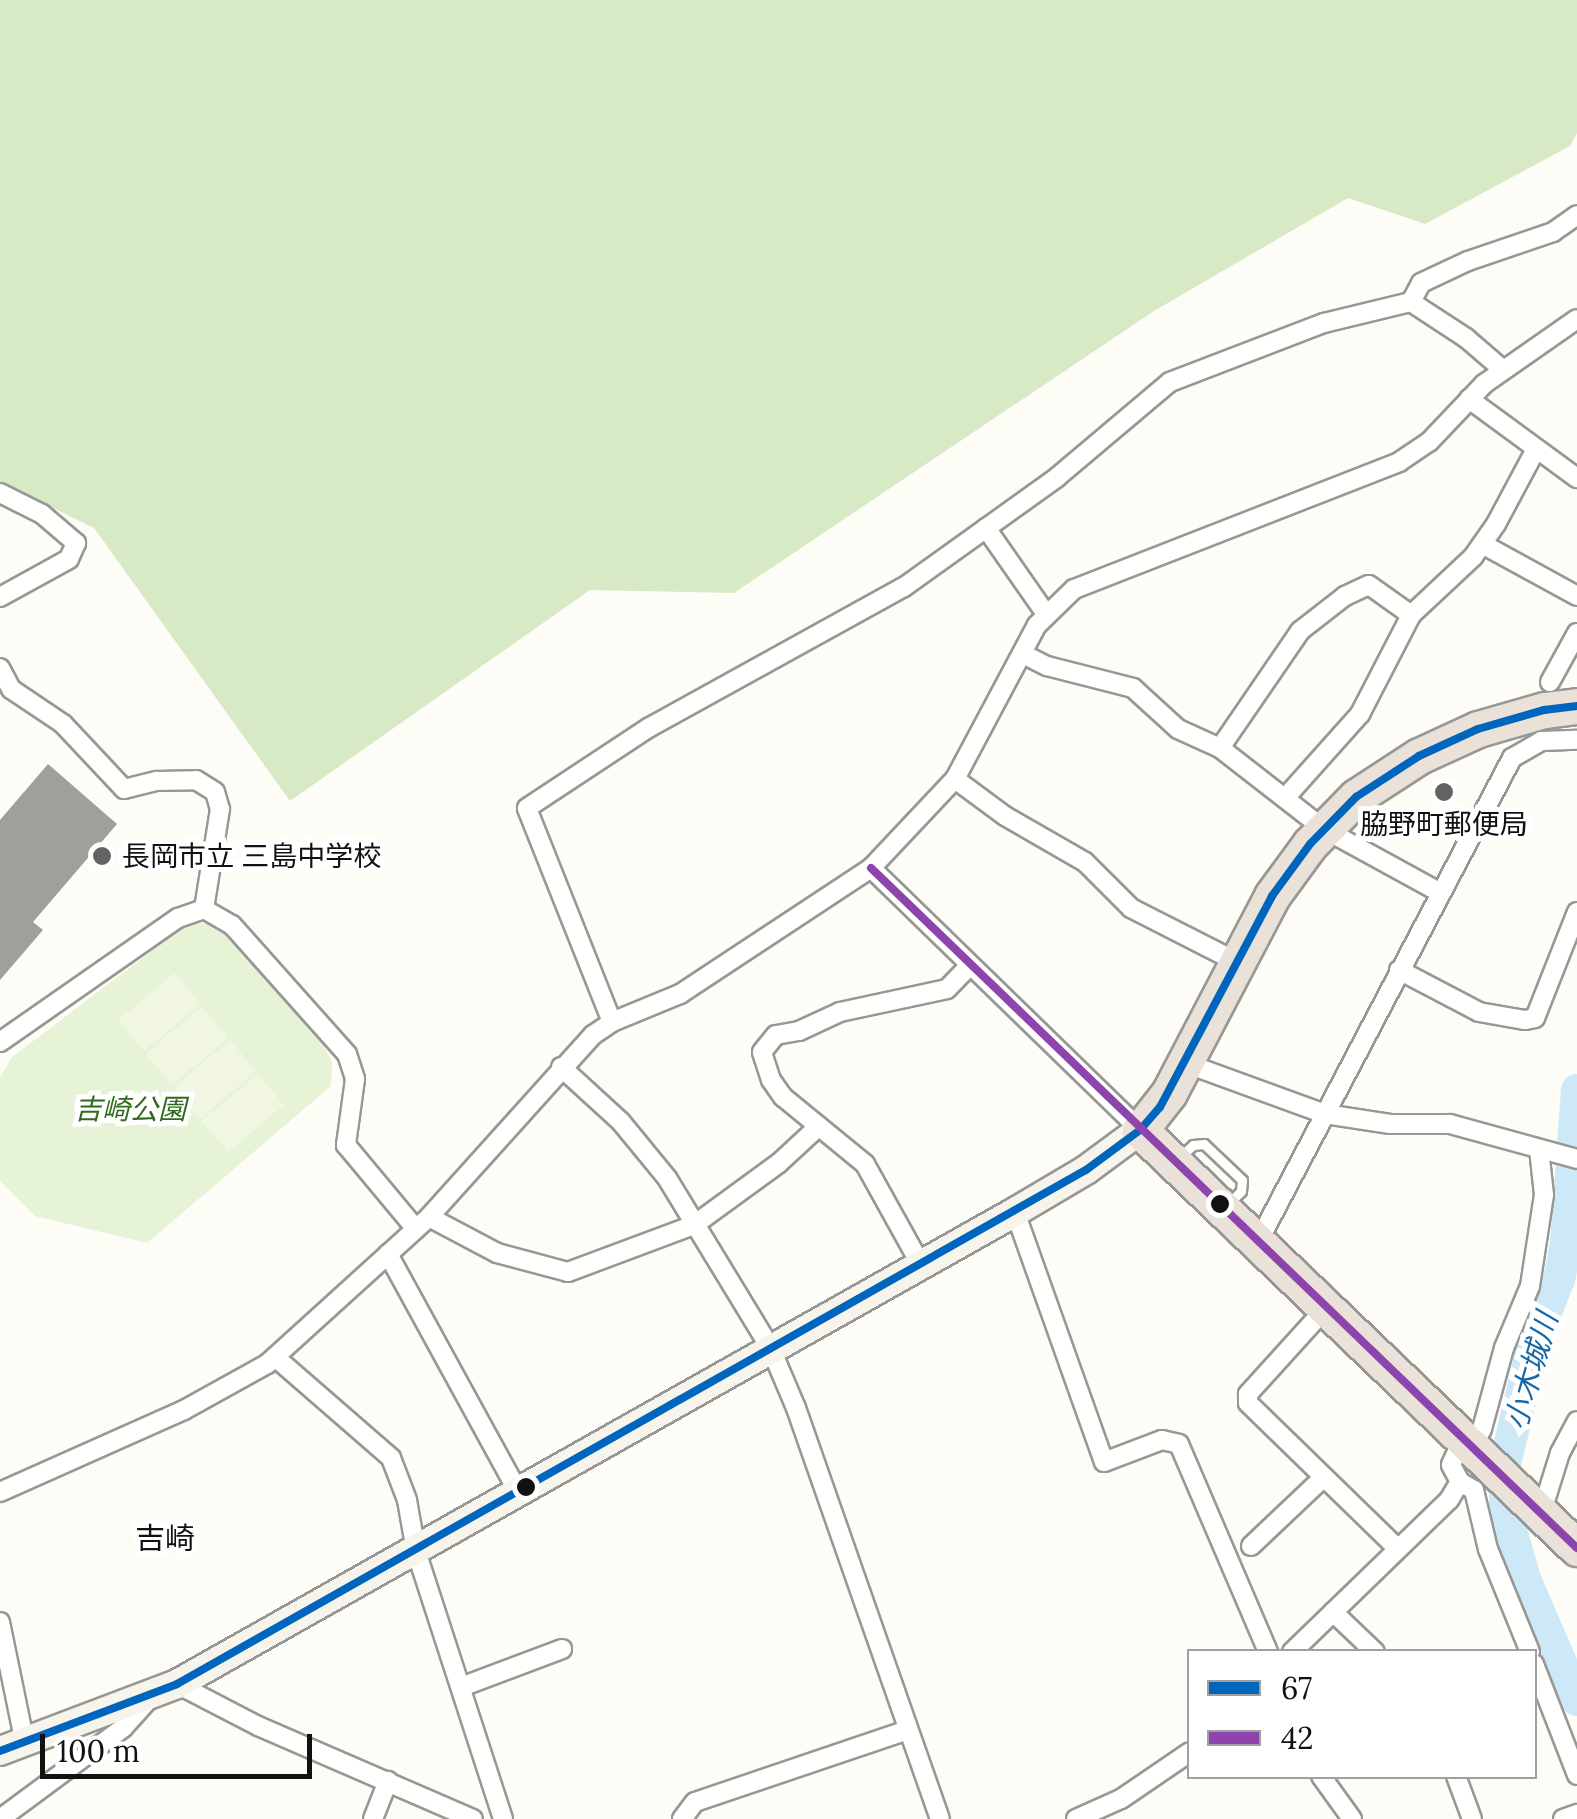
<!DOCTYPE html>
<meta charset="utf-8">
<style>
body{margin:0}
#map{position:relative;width:1577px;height:1819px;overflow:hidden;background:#fdfcf7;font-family:Lora,"Noto Sans JP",serif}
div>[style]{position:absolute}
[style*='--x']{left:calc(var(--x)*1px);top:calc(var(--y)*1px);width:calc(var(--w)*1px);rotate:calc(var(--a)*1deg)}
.green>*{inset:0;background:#e7f3d7}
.forest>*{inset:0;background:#d8eac5}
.pitch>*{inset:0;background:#f0f6e1}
.river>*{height:32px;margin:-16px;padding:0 16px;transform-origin:16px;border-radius:16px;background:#cde8f7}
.building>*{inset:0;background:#a19f9c}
.roads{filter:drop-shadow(2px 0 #979795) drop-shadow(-2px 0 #979795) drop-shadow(0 2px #979795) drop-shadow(0 -2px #979795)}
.lane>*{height:9px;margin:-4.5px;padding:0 4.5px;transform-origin:4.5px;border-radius:4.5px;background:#fffffe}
.street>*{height:18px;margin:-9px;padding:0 9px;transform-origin:9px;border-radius:9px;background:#fffffe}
.secondary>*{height:28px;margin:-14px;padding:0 14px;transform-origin:14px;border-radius:14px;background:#f6f4eb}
.highway>*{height:35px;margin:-17.5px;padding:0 17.5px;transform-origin:17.5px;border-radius:17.5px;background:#eae1d8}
.bus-1>*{height:8px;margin:-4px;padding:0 4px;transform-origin:4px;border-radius:4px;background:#0065bd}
.bus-2>*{height:8px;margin:-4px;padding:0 4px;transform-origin:4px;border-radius:4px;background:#8e44ad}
.dots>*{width:28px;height:28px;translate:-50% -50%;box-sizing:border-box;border:5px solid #fff;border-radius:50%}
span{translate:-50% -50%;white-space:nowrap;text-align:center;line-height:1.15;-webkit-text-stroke:10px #fff;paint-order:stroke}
.poi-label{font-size:28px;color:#111}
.left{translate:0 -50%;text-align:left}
.park-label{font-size:28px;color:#2f6b1f;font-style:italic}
.water-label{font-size:30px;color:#1768a6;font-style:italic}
.neighbourhood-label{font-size:30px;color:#111}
.legend{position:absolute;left:1187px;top:1649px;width:350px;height:130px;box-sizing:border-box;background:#fff;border:2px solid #a0a0a0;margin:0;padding:12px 18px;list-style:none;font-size:30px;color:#111}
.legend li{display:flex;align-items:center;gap:20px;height:50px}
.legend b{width:50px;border:2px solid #a0a0a0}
.scale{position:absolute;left:40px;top:1734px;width:272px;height:45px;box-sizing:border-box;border:5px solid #111;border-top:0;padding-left:12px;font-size:30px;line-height:35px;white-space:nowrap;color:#111;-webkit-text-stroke:8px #fff;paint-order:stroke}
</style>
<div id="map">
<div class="green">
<i style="clip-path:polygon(189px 923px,212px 924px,227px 933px,318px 1034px,332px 1062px,331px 1086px,147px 1243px,35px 1216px,0 1181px,0 1078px,12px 1057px)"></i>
</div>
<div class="forest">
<i style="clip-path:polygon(0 0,1577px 0,1577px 133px,1570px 146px,1425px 224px,1348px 198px,1154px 311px,734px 593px,590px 590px,290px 801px,94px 528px,0 482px)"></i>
</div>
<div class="pitch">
<i style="clip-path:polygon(175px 973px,201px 1004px,144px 1051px,118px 1020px)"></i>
<i style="clip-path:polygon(202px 1006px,228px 1038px,172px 1085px,146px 1054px)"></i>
<i style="clip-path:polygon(230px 1040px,256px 1071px,200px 1119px,174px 1087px)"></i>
<i style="clip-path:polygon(258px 1074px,284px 1105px,228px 1152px,201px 1121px)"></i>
</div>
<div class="river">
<i style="--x:1577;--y:1090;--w:154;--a:94.1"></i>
<i style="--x:1566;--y:1244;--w:36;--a:101"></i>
<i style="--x:1559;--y:1279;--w:71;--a:111.5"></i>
<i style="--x:1533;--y:1345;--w:122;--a:103.2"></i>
<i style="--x:1505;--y:1464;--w:45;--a:90"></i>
<i style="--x:1505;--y:1509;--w:73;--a:74.1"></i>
<i style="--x:1525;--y:1579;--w:132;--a:66.7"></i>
</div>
<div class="building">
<i style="clip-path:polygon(48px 764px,117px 824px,33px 922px,43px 930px,0 980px,0 820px)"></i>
</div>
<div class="roads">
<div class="lane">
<i style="--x:1179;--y:1158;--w:19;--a:-43"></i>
<i style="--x:1193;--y:1145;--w:11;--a:-5"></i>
<i style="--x:1204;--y:1144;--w:52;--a:43.5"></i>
<i style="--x:1242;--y:1180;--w:11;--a:95"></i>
<i style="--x:1241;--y:1191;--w:16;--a:135"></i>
</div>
<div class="street">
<i style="--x:1411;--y:302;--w:21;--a:-62"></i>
<i style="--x:1421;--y:283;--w:52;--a:-25.1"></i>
<i style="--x:1468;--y:261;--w:90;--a:-18.8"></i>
<i style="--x:1553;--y:232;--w:29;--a:-35"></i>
<i style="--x:1469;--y:399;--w:134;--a:36.2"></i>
<i style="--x:0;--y:493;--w:47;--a:26.6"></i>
<i style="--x:42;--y:514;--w:45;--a:40.5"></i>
<i style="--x:76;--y:543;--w:17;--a:114"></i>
<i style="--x:69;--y:559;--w:79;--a:151.2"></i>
<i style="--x:986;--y:528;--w:105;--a:55.1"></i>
<i style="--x:1484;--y:545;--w:106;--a:28.7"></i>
<i style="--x:1023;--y:654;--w:27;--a:27"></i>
<i style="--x:1047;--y:666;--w:89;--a:14.3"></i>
<i style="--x:1133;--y:688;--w:61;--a:42.3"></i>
<i style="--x:1178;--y:729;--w:46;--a:24.3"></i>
<i style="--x:0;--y:668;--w:24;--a:62"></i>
<i style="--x:11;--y:689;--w:63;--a:33.9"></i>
<i style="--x:63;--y:724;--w:89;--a:46.8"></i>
<i style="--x:124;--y:789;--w:34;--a:-14"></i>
<i style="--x:157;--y:781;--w:39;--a:-1"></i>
<i style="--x:196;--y:780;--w:22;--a:32"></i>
<i style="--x:215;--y:792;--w:18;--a:74"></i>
<i style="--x:220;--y:809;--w:101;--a:99.1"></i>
<i style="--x:1550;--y:682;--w:56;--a:-61.1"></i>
<i style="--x:955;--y:779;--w:62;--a:36.5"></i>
<i style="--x:1005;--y:816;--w:92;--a:29.9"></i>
<i style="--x:1085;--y:862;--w:65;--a:45"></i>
<i style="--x:1131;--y:908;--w:119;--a:27"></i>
<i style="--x:1285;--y:798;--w:113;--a:-48.2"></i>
<i style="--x:1360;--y:714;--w:111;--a:-62.7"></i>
<i style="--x:871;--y:868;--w:376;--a:44.2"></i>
<i style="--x:1441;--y:893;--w:133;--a:-151.3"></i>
<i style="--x:1324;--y:829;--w:132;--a:-142.1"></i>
<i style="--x:1220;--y:748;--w:142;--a:-55.6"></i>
<i style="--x:1300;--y:631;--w:57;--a:-37.9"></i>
<i style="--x:1345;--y:596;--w:26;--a:-25"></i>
<i style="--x:1369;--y:585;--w:52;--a:35.5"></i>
<i style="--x:1411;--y:615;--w:85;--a:-43.1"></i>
<i style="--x:1473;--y:557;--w:40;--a:-55.1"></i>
<i style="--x:1496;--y:524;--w:85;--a:-61.9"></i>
<i style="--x:1399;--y:970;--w:90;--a:27.7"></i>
<i style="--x:1479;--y:1012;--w:47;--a:9.9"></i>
<i style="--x:1525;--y:1020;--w:10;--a:-11"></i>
<i style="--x:1535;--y:1018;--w:114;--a:-68.4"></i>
<i style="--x:612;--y:1022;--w:230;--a:-111.7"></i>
<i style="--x:527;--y:808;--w:147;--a:-33.4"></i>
<i style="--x:650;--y:727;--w:290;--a:-28.9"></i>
<i style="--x:904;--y:587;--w:187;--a:-35.6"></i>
<i style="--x:1056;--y:478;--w:149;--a:-40.1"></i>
<i style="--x:1170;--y:382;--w:165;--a:-21"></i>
<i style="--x:1324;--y:323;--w:89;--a:-13.6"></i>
<i style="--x:1411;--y:302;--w:66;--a:33.2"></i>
<i style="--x:1466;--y:338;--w:48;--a:40.7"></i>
<i style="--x:0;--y:1042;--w:217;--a:-34.9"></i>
<i style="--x:178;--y:918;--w:28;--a:-19"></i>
<i style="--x:204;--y:909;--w:32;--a:30"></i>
<i style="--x:232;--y:925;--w:173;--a:48.3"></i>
<i style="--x:347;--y:1054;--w:26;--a:72"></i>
<i style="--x:355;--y:1079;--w:67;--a:97.8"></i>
<i style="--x:346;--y:1145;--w:109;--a:50.2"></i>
<i style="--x:1185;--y:1063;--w:149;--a:20"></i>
<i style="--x:1325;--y:1114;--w:66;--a:8.7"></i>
<i style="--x:1390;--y:1124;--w:60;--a:0"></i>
<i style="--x:1450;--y:1124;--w:132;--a:15.4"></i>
<i style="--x:561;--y:1067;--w:81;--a:42.5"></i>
<i style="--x:621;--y:1122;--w:72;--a:50.6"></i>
<i style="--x:667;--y:1178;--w:200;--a:58.7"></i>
<i style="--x:771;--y:1349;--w:64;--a:67"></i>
<i style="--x:796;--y:1408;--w:435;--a:70.7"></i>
<i style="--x:1015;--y:1212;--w:265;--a:70.4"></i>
<i style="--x:1104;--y:1462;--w:62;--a:-20.8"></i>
<i style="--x:1162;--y:1440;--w:17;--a:13"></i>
<i style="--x:1179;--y:1444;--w:226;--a:66.8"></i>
<i style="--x:429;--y:1217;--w:77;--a:27.9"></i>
<i style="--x:497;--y:1253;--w:73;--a:15"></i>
<i style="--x:568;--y:1272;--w:134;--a:-20.5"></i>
<i style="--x:694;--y:1225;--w:105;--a:-36.1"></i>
<i style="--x:779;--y:1163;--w:54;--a:-42.8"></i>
<i style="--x:1258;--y:1242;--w:547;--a:-62.31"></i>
<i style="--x:1512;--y:758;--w:34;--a:-30"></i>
<i style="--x:1541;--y:741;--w:36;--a:-2"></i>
<i style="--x:388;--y:1254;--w:273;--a:61.3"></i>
<i style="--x:921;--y:1265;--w:115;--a:-119"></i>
<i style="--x:865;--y:1164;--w:106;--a:-140.7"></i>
<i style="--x:783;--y:1097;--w:21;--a:-125"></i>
<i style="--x:771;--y:1080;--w:29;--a:-108"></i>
<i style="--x:762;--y:1052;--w:22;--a:-51"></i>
<i style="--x:776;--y:1035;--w:23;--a:-10"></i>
<i style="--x:799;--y:1031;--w:45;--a:-24.9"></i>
<i style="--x:840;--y:1012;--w:109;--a:-12.1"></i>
<i style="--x:947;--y:989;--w:33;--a:-46"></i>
<i style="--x:1325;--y:1309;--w:115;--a:132.2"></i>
<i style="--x:1248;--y:1394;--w:9;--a:90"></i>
<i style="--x:1248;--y:1403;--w:209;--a:44.2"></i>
<i style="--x:275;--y:1357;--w:154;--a:41"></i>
<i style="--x:391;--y:1458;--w:45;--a:69.1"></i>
<i style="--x:407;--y:1500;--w:52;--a:80"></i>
<i style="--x:416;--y:1551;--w:282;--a:72"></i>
<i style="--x:1462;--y:1441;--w:26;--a:115"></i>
<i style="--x:1451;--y:1465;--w:19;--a:62"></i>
<i style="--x:1460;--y:1482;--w:16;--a:30"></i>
<i style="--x:1474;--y:1490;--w:61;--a:76.7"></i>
<i style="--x:1488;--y:1549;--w:111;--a:67.8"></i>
<i style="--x:1471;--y:1448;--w:22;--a:-60"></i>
<i style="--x:1482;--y:1429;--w:84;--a:-74.8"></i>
<i style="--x:1504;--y:1348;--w:67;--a:-67.2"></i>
<i style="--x:1530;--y:1286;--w:92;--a:-81.3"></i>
<i style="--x:1544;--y:1195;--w:46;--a:-96.2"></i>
<i style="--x:0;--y:1492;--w:201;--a:-24"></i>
<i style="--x:184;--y:1410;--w:95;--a:-29"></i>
<i style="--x:267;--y:1364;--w:219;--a:-42.2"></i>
<i style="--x:429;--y:1217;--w:245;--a:-48"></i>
<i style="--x:593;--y:1035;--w:23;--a:-34"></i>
<i style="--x:612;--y:1022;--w:74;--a:-22.4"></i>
<i style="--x:680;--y:994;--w:229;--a:-33.4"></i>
<i style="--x:871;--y:868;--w:122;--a:-46.7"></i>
<i style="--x:955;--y:779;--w:174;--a:-62"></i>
<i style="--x:1037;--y:625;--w:52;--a:-44.2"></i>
<i style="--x:1074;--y:589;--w:349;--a:-21.3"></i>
<i style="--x:1399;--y:462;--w:36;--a:-34"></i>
<i style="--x:1429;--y:442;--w:80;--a:-46.5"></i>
<i style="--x:1484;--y:384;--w:113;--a:-35"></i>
<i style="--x:1541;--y:1514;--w:64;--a:-72.7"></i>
<i style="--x:1560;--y:1453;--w:36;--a:-62"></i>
<i style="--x:1251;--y:1546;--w:100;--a:-43.4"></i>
<i style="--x:1333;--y:1612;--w:58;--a:43.6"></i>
<i style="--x:0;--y:1622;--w:125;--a:78.4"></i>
<i style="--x:1292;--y:1652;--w:219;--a:-44.1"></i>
<i style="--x:1449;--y:1500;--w:21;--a:-59"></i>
<i style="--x:1534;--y:1664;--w:119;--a:68.8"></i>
<i style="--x:177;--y:1684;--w:91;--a:27.4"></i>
<i style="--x:258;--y:1726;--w:234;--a:23.4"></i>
<i style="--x:461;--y:1687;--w:108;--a:-20.6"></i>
<i style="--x:1321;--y:1776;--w:53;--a:54.2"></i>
<i style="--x:1456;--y:1776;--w:46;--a:69.6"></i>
<i style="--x:0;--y:1819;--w:153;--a:-36.5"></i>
<i style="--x:123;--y:1728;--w:42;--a:-47.9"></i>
<i style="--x:373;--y:1819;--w:41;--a:-68.5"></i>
<i style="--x:682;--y:1819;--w:21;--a:-53"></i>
<i style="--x:695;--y:1802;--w:225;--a:-18.7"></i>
<i style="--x:1076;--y:1819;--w:49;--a:-24"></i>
<i style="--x:1121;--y:1799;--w:83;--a:-34.3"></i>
<i style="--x:1563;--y:1819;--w:15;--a:-20"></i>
</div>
<div class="secondary">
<i style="--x:0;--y:1751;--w:189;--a:-20.7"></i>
<i style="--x:177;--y:1684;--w:962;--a:-29.39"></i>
<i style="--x:1015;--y:1212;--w:82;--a:-30.6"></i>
<i style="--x:1086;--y:1170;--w:67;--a:-36.5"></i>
</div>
<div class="highway">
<i style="--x:1577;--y:706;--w:33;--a:173"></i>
<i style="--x:1544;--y:710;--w:69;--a:163.9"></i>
<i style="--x:1478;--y:729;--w:65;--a:155.4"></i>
<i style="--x:1419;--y:756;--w:75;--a:146.9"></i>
<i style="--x:1356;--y:797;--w:66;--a:134.4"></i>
<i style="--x:1310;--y:844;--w:64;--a:126.2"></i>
<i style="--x:1272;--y:896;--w:222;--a:117.6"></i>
<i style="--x:1169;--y:1093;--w:47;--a:128.1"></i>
<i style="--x:1140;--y:1130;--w:605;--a:43.73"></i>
</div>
</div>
<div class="bus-1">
<i style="--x:0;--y:1751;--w:189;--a:-20.7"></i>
<i style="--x:177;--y:1684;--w:1044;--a:-29.49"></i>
<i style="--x:1086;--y:1170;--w:67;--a:-36.5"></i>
<i style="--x:1140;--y:1130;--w:30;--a:-49"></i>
<i style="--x:1160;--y:1107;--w:239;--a:-62"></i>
<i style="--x:1272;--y:896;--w:64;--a:-53.8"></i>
<i style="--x:1310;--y:844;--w:66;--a:-45.6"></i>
<i style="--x:1356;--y:797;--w:75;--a:-33.1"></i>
<i style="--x:1419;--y:756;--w:65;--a:-24.6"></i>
<i style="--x:1478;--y:729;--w:69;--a:-16.1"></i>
<i style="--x:1544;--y:710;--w:33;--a:-7"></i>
</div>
<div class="bus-2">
<i style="--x:871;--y:868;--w:980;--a:43.93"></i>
</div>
<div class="dots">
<i style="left:1444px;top:792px;background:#646362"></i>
<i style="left:102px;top:856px;background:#646362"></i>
<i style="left:1220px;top:1204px;background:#111"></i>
<i style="left:526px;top:1487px;background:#111"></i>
</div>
<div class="poi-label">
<span style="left:1444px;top:824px">脇野町郵便局</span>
<span class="left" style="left:122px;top:856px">長岡市立 三島中学校</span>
</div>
<div class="park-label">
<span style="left:130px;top:1109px">吉崎公園</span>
</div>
<div class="water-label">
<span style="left:1531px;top:1371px;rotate:-74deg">小木城川</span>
</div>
<div class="neighbourhood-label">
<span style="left:165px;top:1538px">吉崎</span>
</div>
<ul class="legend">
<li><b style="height:12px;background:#0065bd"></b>67</li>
<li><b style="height:12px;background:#8e44ad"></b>42</li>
</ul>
<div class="scale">100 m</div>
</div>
